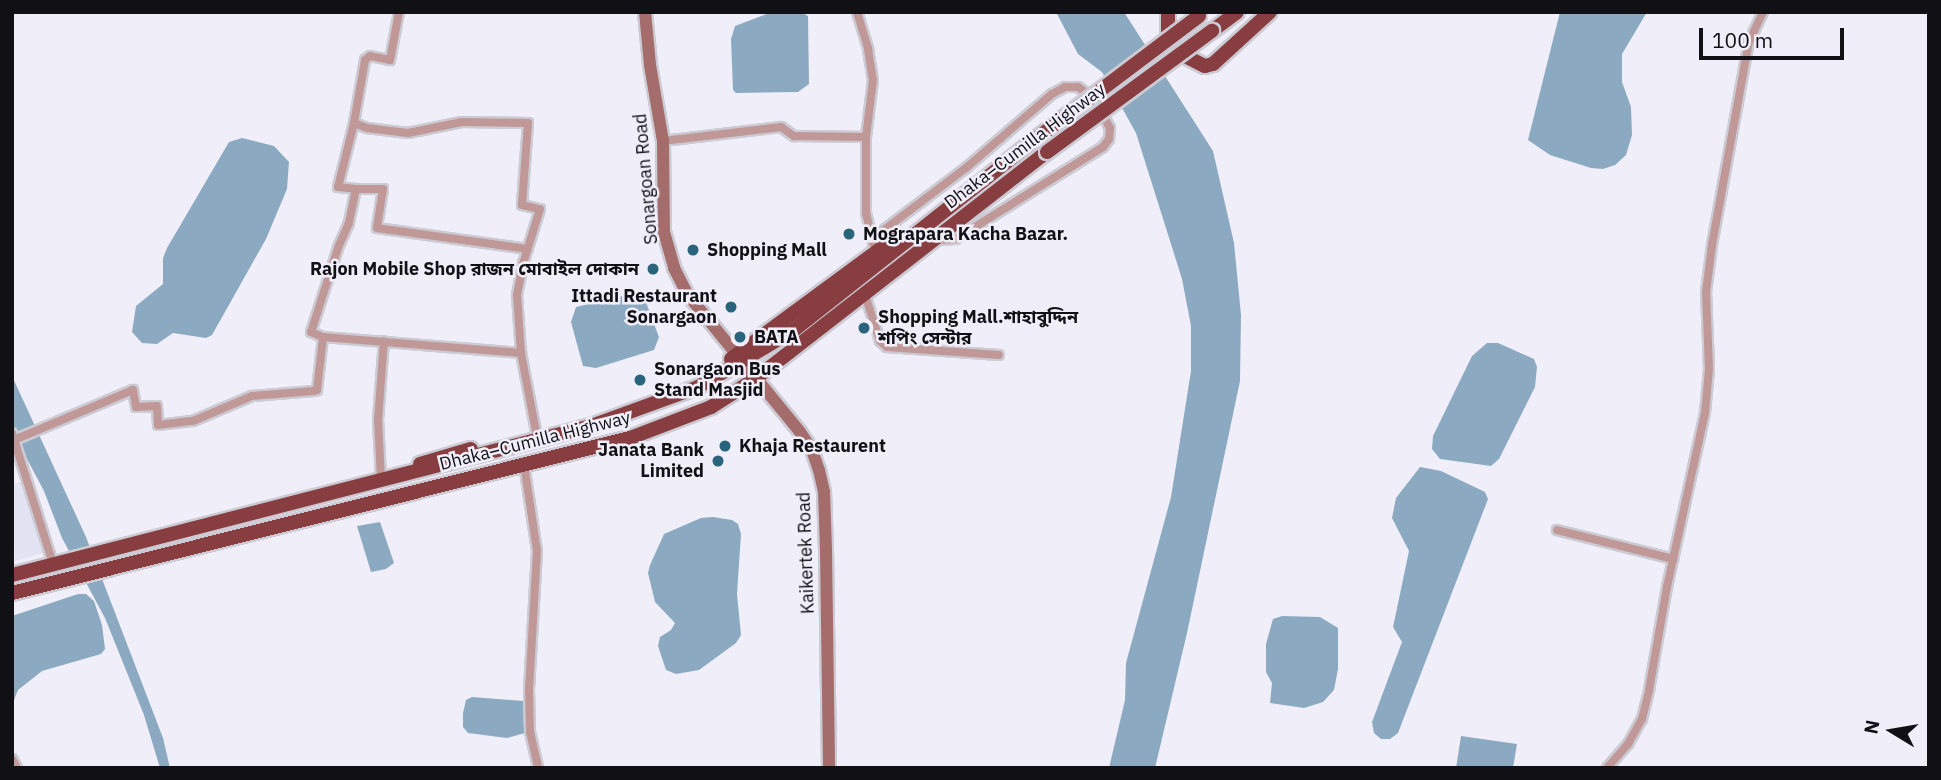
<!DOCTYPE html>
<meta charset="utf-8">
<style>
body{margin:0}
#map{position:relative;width:1941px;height:780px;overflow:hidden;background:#f0eff9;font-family:"IBM Plex Sans","Noto Sans Bengali",sans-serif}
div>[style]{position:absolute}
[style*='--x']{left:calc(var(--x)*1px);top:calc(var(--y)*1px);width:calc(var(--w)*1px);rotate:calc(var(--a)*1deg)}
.built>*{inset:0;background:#e4e3f3}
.water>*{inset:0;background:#8baac1}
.roads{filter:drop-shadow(2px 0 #cccbd4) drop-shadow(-2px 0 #cccbd4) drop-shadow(0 2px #cccbd4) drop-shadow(0 -2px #cccbd4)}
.minor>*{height:8px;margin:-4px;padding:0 4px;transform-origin:4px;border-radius:4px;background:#c09897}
.secondary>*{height:12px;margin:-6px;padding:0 6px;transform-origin:6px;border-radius:6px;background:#a56c6c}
.trunk>*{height:14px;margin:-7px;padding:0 7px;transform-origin:7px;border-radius:7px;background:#883e41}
.bridges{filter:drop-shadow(2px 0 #cccbd4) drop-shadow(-2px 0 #cccbd4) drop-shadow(0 2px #cccbd4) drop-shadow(0 -2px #cccbd4)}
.trunk-bridge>*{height:14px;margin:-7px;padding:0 7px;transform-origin:7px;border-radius:7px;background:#883e41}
.dots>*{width:19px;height:19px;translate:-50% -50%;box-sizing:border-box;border:4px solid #f0eff9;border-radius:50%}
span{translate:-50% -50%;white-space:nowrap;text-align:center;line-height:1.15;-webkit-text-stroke:5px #f0eff9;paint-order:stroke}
.street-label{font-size:18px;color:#111014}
.poi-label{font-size:18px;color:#111014;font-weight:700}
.left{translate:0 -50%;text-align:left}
.right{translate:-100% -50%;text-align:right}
.frame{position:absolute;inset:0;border:14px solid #111014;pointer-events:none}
.north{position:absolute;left:1857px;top:696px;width:70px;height:70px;-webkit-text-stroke:5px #f0eff9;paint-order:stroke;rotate:281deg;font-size:19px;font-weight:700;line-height:28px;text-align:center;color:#111014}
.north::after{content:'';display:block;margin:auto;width:24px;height:32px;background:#111014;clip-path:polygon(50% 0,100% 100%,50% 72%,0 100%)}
.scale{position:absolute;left:1699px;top:28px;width:145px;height:32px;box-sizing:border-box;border:4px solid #111014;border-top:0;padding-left:9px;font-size:21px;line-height:24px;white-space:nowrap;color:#111014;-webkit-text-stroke:5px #f0eff9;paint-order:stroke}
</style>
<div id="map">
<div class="built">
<i style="clip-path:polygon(29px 480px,48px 552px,15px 561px,12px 484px)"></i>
</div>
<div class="water">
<i style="clip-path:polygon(772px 12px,801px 12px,808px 16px,809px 84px,798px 92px,736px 93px,733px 90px,731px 39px,735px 26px)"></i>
<i style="clip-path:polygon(1056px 12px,1124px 12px,1213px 151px,1234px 243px,1241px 315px,1240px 381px,1187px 633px,1155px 768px,1109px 768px,1125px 700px,1126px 663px,1171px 497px,1191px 371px,1191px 326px,1182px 279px,1136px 133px,1102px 72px,1078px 54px)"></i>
<i style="clip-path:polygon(1560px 12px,1647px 12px,1622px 54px,1622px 82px,1631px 107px,1632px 135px,1626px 155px,1615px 165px,1603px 169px,1591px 168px,1550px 155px,1528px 140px)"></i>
<i style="clip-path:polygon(242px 138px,274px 146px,289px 162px,287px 189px,266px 239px,212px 335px,206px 338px,173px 333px,157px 344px,142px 343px,132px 332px,136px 306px,163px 284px,163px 258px,167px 248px,229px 142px)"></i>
<i style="clip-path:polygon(635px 293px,643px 294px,659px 337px,654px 350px,596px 368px,583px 366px,571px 322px,576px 307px)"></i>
<i style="clip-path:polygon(1487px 343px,1498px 343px,1534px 359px,1537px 367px,1535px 387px,1499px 459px,1491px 466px,1440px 459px,1432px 449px,1433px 436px,1472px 356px)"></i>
<i style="clip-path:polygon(12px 376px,86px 537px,163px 738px,170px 768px,160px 768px,144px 715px,105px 618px,62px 538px,44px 491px,19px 444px,12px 421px)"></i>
<i style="clip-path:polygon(1420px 467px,1441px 471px,1485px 492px,1488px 499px,1398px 733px,1390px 739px,1381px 739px,1374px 733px,1372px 722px,1402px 642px,1393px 627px,1409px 551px,1392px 518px,1396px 498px)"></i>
<i style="clip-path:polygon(713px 517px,732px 520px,738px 524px,741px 534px,737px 594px,741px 635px,736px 643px,699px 670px,676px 674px,666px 670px,658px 646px,660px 637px,671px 630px,675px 623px,655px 602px,648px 573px,650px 565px,664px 534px,701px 518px)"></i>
<i style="clip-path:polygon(380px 522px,394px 563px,386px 569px,371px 572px,357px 526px)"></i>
<i style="clip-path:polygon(78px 594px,86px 594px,94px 601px,102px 625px,105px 649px,101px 654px,42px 671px,18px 690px,12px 705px,12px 616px)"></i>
<i style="clip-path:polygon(1282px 616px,1320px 617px,1338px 628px,1338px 669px,1334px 690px,1323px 702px,1304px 708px,1270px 703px,1272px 683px,1266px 672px,1266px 644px,1273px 619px)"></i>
<i style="clip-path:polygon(472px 697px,524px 701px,525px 733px,507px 738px,468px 733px,463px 727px,463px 713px,466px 700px)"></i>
<i style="clip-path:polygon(1461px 736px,1517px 744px,1513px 768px,1456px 768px)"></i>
</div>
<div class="roads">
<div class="minor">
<i style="--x:399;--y:12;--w:49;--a:100.6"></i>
<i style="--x:390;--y:60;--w:20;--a:-169"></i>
<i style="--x:370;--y:56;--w:6;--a:141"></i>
<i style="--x:365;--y:60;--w:64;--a:99.9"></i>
<i style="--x:354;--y:123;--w:14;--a:21"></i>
<i style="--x:367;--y:128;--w:41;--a:7"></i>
<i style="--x:408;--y:133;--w:55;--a:-11.5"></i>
<i style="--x:462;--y:122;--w:66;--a:0.9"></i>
<i style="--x:528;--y:123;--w:82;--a:94.2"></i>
<i style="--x:522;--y:205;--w:18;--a:13"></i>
<i style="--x:540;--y:209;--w:58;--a:107.2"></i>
<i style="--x:523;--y:264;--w:32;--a:101"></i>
<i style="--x:517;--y:295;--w:58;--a:86.1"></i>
<i style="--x:521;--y:353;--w:80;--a:79.2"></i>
<i style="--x:857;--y:12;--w:39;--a:73"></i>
<i style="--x:868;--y:49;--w:31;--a:81"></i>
<i style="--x:873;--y:80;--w:57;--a:97"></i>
<i style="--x:866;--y:137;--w:76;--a:90"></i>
<i style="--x:866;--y:213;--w:31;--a:77"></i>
<i style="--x:354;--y:123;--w:66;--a:104"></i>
<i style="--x:338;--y:187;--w:18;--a:6"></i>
<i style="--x:356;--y:189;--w:35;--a:102"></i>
<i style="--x:349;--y:223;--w:24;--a:114"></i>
<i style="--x:339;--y:245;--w:91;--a:107.8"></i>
<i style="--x:311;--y:332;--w:13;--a:23"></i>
<i style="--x:323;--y:337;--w:199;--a:4.6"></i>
<i style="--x:663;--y:141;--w:119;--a:-6.8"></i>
<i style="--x:781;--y:127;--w:16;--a:35"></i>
<i style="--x:794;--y:136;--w:72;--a:0.8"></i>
<i style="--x:356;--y:189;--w:27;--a:0"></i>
<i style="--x:383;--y:189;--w:39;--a:99"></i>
<i style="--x:377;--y:228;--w:152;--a:7.9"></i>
<i style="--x:872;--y:239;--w:118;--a:-37.1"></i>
<i style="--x:966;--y:168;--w:113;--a:-40.7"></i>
<i style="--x:1052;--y:94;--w:15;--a:-28"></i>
<i style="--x:1065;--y:87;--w:13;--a:0"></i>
<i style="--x:1078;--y:87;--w:21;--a:35"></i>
<i style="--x:1095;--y:99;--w:33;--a:63"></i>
<i style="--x:1110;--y:128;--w:11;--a:95"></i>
<i style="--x:1109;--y:139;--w:10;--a:127"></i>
<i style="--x:1103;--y:147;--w:173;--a:148"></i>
<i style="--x:956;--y:239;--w:21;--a:177"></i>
<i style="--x:865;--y:295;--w:48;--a:71.9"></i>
<i style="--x:880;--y:341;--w:9;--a:41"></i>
<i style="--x:887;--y:347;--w:112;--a:4.1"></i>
<i style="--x:12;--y:433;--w:137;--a:72.6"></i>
<i style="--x:14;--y:440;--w:129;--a:-22.8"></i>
<i style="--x:133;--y:390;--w:17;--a:80"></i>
<i style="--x:136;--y:407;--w:21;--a:-3"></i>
<i style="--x:157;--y:406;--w:19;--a:87"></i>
<i style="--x:158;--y:425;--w:35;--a:-7"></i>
<i style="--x:193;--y:421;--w:64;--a:-23"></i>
<i style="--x:252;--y:396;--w:62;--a:-4.6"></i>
<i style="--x:314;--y:391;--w:3;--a:-18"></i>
<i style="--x:317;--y:390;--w:53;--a:-83.5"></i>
<i style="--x:524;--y:464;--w:88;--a:81.5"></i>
<i style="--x:537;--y:551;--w:139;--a:93.3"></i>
<i style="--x:529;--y:690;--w:42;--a:88.6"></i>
<i style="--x:530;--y:732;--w:37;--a:77"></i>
<i style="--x:381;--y:479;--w:59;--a:-92.9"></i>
<i style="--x:378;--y:420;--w:79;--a:-85.7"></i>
<i style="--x:1557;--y:530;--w:120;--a:14"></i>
<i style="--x:12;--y:759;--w:10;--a:61"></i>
<i style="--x:1607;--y:768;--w:32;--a:-49"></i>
<i style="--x:1628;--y:744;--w:29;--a:-61"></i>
<i style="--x:1642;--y:719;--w:30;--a:-76"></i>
<i style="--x:1649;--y:690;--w:105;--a:-80.1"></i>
<i style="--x:1667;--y:587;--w:178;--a:-77.7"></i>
<i style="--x:1705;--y:413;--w:44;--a:-84.8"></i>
<i style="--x:1709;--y:369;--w:77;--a:-92.2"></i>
<i style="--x:1706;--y:292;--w:47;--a:-82.7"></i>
<i style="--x:1712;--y:245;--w:206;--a:-79.7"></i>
<i style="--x:1749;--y:42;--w:33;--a:-65"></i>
</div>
<div class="secondary">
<i style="--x:645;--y:12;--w:53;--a:84.6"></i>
<i style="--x:650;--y:65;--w:77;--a:80.3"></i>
<i style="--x:663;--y:141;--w:91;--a:89.4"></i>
<i style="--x:664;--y:232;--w:37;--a:74"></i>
<i style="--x:674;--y:268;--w:30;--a:63"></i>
<i style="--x:688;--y:295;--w:177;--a:50.7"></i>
<i style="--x:800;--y:432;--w:22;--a:56"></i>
<i style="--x:812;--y:450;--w:21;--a:71"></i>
<i style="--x:819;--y:470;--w:23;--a:77"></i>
<i style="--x:824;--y:492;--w:58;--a:88"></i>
<i style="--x:826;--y:550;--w:218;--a:89.2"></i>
</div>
<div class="trunk">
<i style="--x:1168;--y:12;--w:23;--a:90"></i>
<i style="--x:1168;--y:35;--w:27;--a:51"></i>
<i style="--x:1185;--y:56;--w:22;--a:27"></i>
<i style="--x:1205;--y:66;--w:8;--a:-14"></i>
<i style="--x:1213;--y:64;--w:77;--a:-42.4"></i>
<i style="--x:1212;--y:31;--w:31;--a:-37"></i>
<i style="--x:731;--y:359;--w:207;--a:-36.4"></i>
<i style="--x:420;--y:464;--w:53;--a:-16.4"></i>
<i style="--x:12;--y:575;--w:598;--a:-14.43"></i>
<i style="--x:591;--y:426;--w:114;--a:-20"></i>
<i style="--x:698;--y:387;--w:112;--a:-30.7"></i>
<i style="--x:794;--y:330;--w:310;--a:-38.3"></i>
<i style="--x:12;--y:593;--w:637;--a:-14.08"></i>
<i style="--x:630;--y:438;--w:87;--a:-20.9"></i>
<i style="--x:711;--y:407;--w:52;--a:-32.5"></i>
<i style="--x:755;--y:379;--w:370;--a:-37.9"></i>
</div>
</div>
<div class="bridges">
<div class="trunk-bridge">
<i style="--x:1037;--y:138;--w:203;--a:-37"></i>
<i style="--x:1047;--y:152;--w:205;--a:-36.3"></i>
</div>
</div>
<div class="dots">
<i style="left:849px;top:234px;background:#29637c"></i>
<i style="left:693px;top:250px;background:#29637c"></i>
<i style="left:653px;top:269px;background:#29637c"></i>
<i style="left:731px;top:307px;background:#29637c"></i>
<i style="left:864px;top:328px;background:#29637c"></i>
<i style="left:740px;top:337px;background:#29637c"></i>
<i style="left:640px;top:380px;background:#29637c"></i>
<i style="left:725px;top:446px;background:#29637c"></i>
<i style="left:718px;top:461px;background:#29637c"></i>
</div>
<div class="street-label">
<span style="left:1025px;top:146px;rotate:-37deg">Dhaka–Cumilla Highway</span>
<span style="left:646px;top:179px;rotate:-95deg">Sonargoan Road</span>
<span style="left:535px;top:441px;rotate:-14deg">Dhaka–Cumilla Highway</span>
<span style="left:806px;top:553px;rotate:-92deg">Kaikertek Road</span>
</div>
<div class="poi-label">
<span class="left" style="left:863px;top:234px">Mograpara Kacha Bazar.</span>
<span class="left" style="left:707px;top:250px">Shopping Mall</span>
<span class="right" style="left:639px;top:269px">Rajon Mobile Shop রাজন মোবাইল দোকান</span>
<span class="right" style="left:717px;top:307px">Ittadi Restaurant<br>Sonargaon</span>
<span class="left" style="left:878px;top:328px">Shopping Mall.শাহাবুদ্দিন<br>শপিং সেন্টার</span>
<span class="left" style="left:754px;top:337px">BATA</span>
<span class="left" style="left:654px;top:380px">Sonargaon Bus<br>Stand Masjid</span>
<span class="left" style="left:739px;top:446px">Khaja Restaurent</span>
<span class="right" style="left:704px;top:461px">Janata Bank<br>Limited</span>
</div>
<div class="frame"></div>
<div class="north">N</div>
<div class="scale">100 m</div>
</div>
